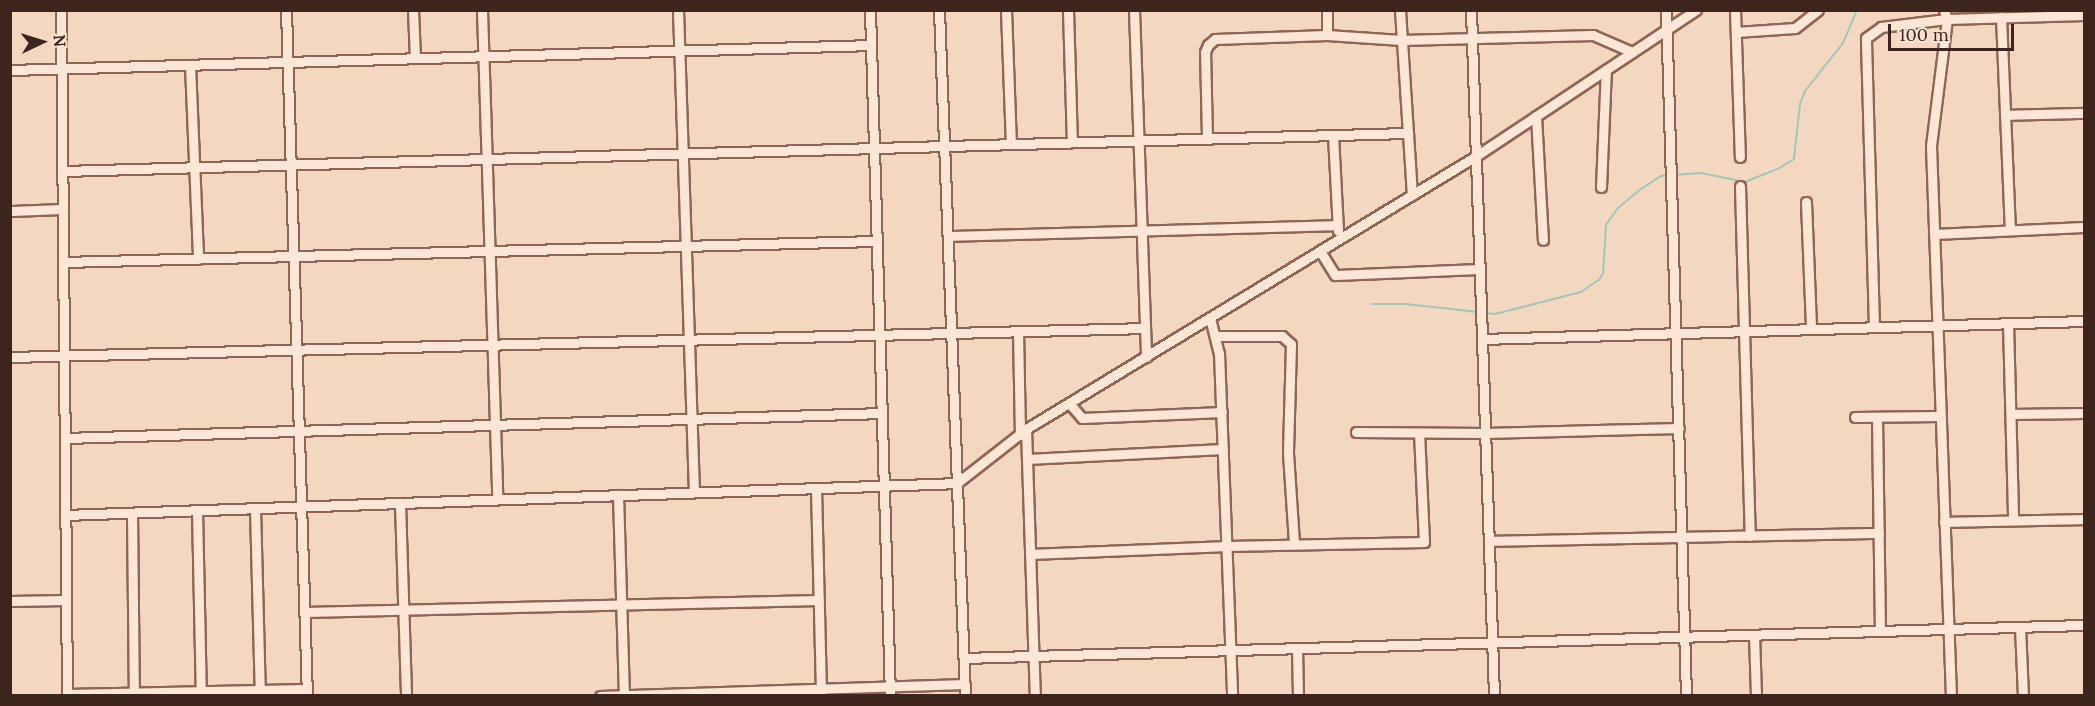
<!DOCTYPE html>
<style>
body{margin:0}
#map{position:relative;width:2095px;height:706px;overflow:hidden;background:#f3d7c1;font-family:Lora,serif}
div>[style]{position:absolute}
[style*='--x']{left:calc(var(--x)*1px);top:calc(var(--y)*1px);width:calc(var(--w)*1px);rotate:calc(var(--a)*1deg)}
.stream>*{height:2px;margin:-1px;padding:0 1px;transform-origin:1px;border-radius:1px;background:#a4c5b3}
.roads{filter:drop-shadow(2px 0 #8f6656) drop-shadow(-2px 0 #8f6656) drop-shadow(0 2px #8f6656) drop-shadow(0 -2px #8f6656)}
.minor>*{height:9px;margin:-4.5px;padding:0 4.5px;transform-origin:4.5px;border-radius:4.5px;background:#fce7d6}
span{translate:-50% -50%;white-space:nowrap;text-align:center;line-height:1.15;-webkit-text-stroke:4.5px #f9e4d2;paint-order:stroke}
.frame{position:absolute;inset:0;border:12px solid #3d241c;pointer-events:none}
.north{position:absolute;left:12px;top:12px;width:60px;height:60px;-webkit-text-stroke:4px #f9e4d2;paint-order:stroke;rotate:86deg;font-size:16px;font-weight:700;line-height:24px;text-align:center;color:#3d241c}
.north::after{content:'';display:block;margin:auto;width:21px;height:27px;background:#3d241c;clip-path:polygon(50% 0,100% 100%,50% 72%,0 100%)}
.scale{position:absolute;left:1888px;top:24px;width:126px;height:27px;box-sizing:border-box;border:3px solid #3d241c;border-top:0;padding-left:8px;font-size:18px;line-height:21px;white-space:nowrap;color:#3d241c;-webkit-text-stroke:4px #f9e4d2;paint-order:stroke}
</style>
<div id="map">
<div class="stream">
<i style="--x:1673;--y:175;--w:28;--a:-4"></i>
<i style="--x:1701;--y:173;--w:45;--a:11.6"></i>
<i style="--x:1745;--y:182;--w:35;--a:-22"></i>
<i style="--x:1778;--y:169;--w:19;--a:-32"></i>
<i style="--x:1794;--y:159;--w:55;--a:-83.8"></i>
<i style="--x:1800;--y:104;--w:14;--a:-69"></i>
<i style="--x:1805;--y:91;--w:61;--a:-51.6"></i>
<i style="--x:1843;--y:43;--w:36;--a:-67"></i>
<i style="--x:1372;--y:304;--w:33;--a:0"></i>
<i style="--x:1405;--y:304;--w:74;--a:6.2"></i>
<i style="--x:1485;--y:313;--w:10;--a:6"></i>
<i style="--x:1495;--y:314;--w:89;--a:-14.3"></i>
<i style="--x:1581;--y:292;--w:22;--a:-34"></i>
<i style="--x:1599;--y:280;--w:8;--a:-60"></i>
<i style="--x:1603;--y:273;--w:48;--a:-86.4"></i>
<i style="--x:1606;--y:225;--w:21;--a:-55"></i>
<i style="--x:1618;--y:208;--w:30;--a:-40"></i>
<i style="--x:1641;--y:189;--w:24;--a:-33"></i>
<i style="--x:1661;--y:176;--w:7;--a:-8"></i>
</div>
<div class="roads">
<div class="minor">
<i style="--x:61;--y:10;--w:686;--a:89.5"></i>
<i style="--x:286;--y:10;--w:686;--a:88.25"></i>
<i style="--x:413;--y:10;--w:48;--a:87.6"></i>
<i style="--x:482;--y:10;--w:489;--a:88.2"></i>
<i style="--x:678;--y:10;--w:482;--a:88.1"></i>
<i style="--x:870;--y:10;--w:686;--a:88.33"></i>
<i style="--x:939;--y:10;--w:686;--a:87.83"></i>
<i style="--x:1006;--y:10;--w:134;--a:87.9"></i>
<i style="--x:1068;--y:10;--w:132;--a:88.3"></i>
<i style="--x:1134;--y:10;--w:347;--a:88"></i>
<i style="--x:1327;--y:10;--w:25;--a:90"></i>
<i style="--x:1400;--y:10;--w:185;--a:86.3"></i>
<i style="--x:1471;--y:10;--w:686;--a:88.08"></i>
<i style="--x:1666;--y:10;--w:686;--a:88.33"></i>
<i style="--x:1735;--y:10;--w:147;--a:88.1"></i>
<i style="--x:1944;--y:10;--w:9;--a:72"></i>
<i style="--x:1947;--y:19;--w:128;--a:97.2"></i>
<i style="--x:1931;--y:146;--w:550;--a:87.92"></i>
<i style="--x:2001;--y:17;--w:213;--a:87.6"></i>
<i style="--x:1736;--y:32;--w:59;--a:-3.9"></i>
<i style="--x:1795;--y:28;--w:29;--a:-38"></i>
<i style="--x:190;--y:65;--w:194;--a:87.6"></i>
<i style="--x:10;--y:70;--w:861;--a:-1.66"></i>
<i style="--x:2005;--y:115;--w:79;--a:-1.5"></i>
<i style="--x:1536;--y:116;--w:124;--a:86.8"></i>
<i style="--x:1333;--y:135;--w:96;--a:87"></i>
<i style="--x:1207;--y:138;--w:86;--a:-91.3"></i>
<i style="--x:1205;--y:52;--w:8;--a:-67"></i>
<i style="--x:1208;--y:45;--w:9;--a:-41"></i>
<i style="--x:1215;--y:39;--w:112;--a:-2"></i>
<i style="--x:1327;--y:35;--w:74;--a:3.9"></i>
<i style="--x:1401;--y:40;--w:192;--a:-1.5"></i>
<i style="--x:1593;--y:35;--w:43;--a:23.6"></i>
<i style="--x:63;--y:171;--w:1346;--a:-1.62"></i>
<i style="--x:1740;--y:186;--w:350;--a:88.4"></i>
<i style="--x:1601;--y:187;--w:117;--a:-87.6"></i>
<i style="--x:1806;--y:202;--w:127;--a:87.7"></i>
<i style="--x:10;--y:211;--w:53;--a:-2.2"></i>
<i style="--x:1934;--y:234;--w:150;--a:-2.7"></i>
<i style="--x:948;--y:236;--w:389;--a:-1.6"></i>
<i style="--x:1320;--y:251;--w:28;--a:58"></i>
<i style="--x:1335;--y:275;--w:145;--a:-2.4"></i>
<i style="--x:63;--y:262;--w:814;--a:-1.48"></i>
<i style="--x:1210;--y:318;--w:36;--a:76"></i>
<i style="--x:1219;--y:353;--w:343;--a:87.8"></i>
<i style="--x:2008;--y:323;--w:197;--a:88.5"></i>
<i style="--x:1874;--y:327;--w:289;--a:-91.6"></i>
<i style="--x:1866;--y:38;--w:19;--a:-36"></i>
<i style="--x:1881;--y:27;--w:66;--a:-6.9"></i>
<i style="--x:1947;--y:19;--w:137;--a:-1.7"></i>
<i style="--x:1018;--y:331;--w:104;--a:88.9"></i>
<i style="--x:1215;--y:336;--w:67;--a:0"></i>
<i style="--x:1282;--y:336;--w:12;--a:42"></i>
<i style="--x:1291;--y:344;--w:109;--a:91.6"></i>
<i style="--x:1288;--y:453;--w:91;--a:86.2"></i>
<i style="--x:1482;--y:339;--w:602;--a:-1.71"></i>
<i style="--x:10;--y:357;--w:1135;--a:-1.46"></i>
<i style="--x:1069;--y:403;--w:20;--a:49"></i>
<i style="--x:1082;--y:418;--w:140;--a:-2.5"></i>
<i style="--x:2011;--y:414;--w:73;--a:-0.8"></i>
<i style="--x:1855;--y:417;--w:85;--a:-0.7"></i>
<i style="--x:1877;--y:417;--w:214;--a:89.2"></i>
<i style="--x:1026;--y:429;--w:267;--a:88.1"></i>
<i style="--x:1356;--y:432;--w:129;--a:0.4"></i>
<i style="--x:1485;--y:433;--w:194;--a:-1.5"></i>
<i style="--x:65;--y:438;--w:817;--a:-1.75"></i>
<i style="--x:1027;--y:459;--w:196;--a:-2.9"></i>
<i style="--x:816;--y:488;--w:208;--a:88.6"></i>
<i style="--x:618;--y:495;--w:201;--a:88.3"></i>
<i style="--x:400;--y:503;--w:193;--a:88.2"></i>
<i style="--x:255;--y:508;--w:187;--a:88.5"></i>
<i style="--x:197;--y:510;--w:186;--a:88.8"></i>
<i style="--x:132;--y:513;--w:183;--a:89.4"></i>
<i style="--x:65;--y:515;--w:893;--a:-2.05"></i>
<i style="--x:957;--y:483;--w:88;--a:-38"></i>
<i style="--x:1026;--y:429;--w:526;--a:-31.24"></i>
<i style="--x:1476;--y:156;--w:264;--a:-33.6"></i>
<i style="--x:1944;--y:522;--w:140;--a:-1.2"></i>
<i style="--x:1489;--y:541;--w:390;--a:-1.2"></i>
<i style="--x:1030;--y:554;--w:198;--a:-2.3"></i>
<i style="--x:1228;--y:546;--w:196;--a:-1.2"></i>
<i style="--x:1424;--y:542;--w:109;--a:-92.6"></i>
<i style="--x:10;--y:601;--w:56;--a:-1"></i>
<i style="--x:305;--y:612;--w:514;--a:-1.34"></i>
<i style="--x:2020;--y:627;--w:69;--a:87.5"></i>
<i style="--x:1754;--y:635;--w:61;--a:88.1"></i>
<i style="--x:1297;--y:648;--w:48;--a:88.8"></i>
<i style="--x:964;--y:658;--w:1120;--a:-1.69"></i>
<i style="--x:67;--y:694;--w:240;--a:-1.2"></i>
<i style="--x:600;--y:696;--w:365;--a:-1.9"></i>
</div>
</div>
<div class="frame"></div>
<div class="north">N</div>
<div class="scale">100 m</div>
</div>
